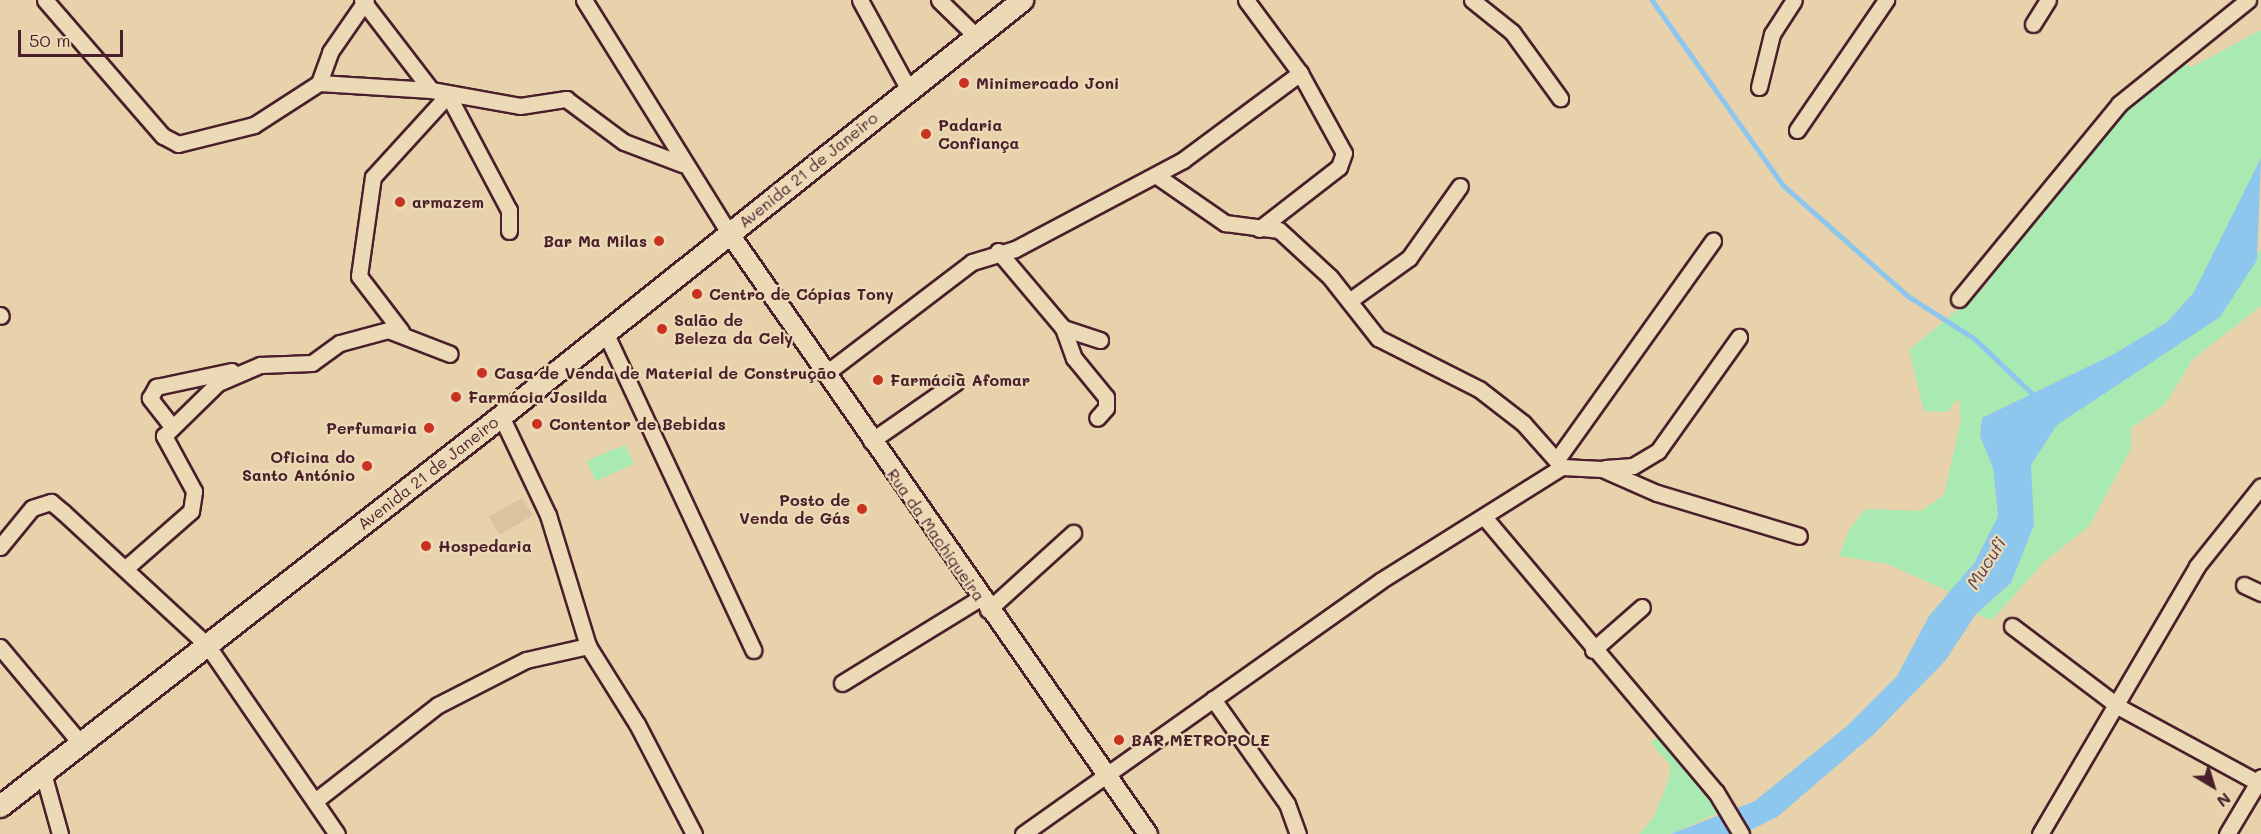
<!DOCTYPE html>
<meta charset="utf-8">
<style>
body{margin:0}
#map{position:relative;width:2261px;height:834px;overflow:hidden;background:#e8d2ab;font-family:Mali,sans-serif}
div>[style]{position:absolute}
[style*='--x']{left:calc(var(--x)*1px);top:calc(var(--y)*1px);width:calc(var(--w)*1px);rotate:calc(var(--a)*1deg)}
.built>*{inset:0;background:#ddc39d}
.green>*{inset:0;background:#a9eab3}
.water>*{inset:0;background:#8ec7ed}
.stream>*{height:4.5px;margin:-2.25px;padding:0 2.25px;transform-origin:2.25px;border-radius:2.25px;background:#8ec7ed}
.roads{filter:drop-shadow(2px 0 #4a1f2b) drop-shadow(-2px 0 #4a1f2b) drop-shadow(0 2px #4a1f2b) drop-shadow(0 -2px #4a1f2b)}
.minor>*{height:15px;margin:-7.5px;padding:0 7.5px;transform-origin:7.5px;border-radius:7.5px;background:#ecdab7}
.tertiary>*{height:18px;margin:-9px;padding:0 9px;transform-origin:9px;border-radius:9px;background:#ecdab7}
.secondary>*{height:21px;margin:-10.5px;padding:0 10.5px;transform-origin:10.5px;border-radius:10.5px;background:#ecdab7}
.dots>*{width:16px;height:16px;translate:-50% -50%;box-sizing:border-box;border:3px solid #ecdab7;border-radius:50%}
span{translate:-50% -50%;white-space:nowrap;text-align:center;line-height:1.15;-webkit-text-stroke:4.5px #ecdab7;paint-order:stroke}
.poi-label{font-size:16px;color:#4a1f2b;font-weight:700}
.left{translate:0 -50%;text-align:left}
.right{translate:-100% -50%;text-align:right}
.street-label{font-size:16px;color:#4a1f2b}
.water-label{font-size:18px;color:#584152;font-style:italic}
.north{position:absolute;left:2183px;top:756px;width:60px;height:60px;-webkit-text-stroke:4px #ecdab7;paint-order:stroke;rotate:142deg;font-size:16px;font-weight:700;line-height:24px;text-align:center;color:#4a1f2b}
.north::after{content:'';display:block;margin:auto;width:21px;height:27px;background:#4a1f2b;clip-path:polygon(50% 0,100% 100%,50% 72%,0 100%)}
.scale{position:absolute;left:18px;top:30px;width:105px;height:27px;box-sizing:border-box;border:3px solid #4a1f2b;border-top:0;padding-left:8px;font-size:18px;line-height:21px;white-space:nowrap;color:#4a1f2b;-webkit-text-stroke:4px #ecdab7;paint-order:stroke}
</style>
<div id="map">
<div class="built">
<i style="clip-path:polygon(522px 498px,533px 515px,500px 535px,489px 517px)"></i>
</div>
<div class="green">
<i style="clip-path:polygon(2261px 30px,2261px 158px,2194px 292px,2167px 322px,2114px 354px,1982px 418px,1980px 436px,1993px 467px,1998px 516px,1975px 562px,1950px 592px,1888px 564px,1839px 556px,1849px 530px,1865px 509px,1921px 511px,1944px 495px,1961px 420px,1959px 398px,1947px 412px,1924px 411px,1909px 350px,1984px 288px,2081px 144px,2175px 61px,2192px 67px)"></i>
<i style="clip-path:polygon(2261px 250px,2261px 306px,2193px 359px,2165px 404px,2131px 428px,2131px 449px,2089px 526px,2044px 562px,1992px 620px,1976px 614px,2011px 583px,2034px 525px,2031px 465px,2057px 425px,2168px 350px)"></i>
<i style="clip-path:polygon(625px 445px,634px 464px,596px 481px,586px 461px)"></i>
<i style="clip-path:polygon(1662px 733px,1727px 809px,1671px 834px,1639px 834px,1654px 817px,1669px 779px,1670px 765px,1651px 743px)"></i>
</div>
<div class="water">
<i style="clip-path:polygon(2261px 158px,2257px 260px,2220px 317px,2057px 425px,2031px 465px,2034px 525px,2011px 583px,1976px 614px,1945px 661px,1874px 734px,1777px 817px,1743px 834px,1671px 834px,1755px 801px,1847px 726px,1897px 676px,1929px 616px,1975px 562px,1998px 516px,1993px 468px,1980px 436px,1982px 418px,2114px 354px,2167px 322px,2194px 292px)"></i>
</div>
<div class="stream">
<i style="--x:1652;--y:0;--w:227;--a:54.7"></i>
<i style="--x:1783;--y:185;--w:167;--a:41.6"></i>
<i style="--x:1908;--y:296;--w:80;--a:32.7"></i>
<i style="--x:1975;--y:339;--w:84;--a:43.6"></i>
</div>
<div class="roads">
<div class="minor">
<i style="--x:45;--y:0;--w:180;--a:49.1"></i>
<i style="--x:163;--y:136;--w:17;--a:28"></i>
<i style="--x:178;--y:144;--w:78;--a:-14"></i>
<i style="--x:254;--y:125;--w:77;--a:-32.9"></i>
<i style="--x:319;--y:83;--w:112;--a:3.6"></i>
<i style="--x:362;--y:0;--w:113;--a:52.5"></i>
<i style="--x:431;--y:90;--w:90;--a:10.2"></i>
<i style="--x:520;--y:106;--w:47;--a:-8.7"></i>
<i style="--x:566;--y:99;--w:72;--a:36.6"></i>
<i style="--x:624;--y:142;--w:62;--a:20.8"></i>
<i style="--x:584;--y:0;--w:274;--a:58.1"></i>
<i style="--x:860;--y:0;--w:102;--a:61.4"></i>
<i style="--x:939;--y:0;--w:52;--a:44.2"></i>
<i style="--x:1246;--y:0;--w:91;--a:53.5"></i>
<i style="--x:1300;--y:73;--w:91;--a:61.2"></i>
<i style="--x:1344;--y:153;--w:15;--a:110"></i>
<i style="--x:1339;--y:167;--w:101;--a:142.2"></i>
<i style="--x:1472;--y:0;--w:51;--a:38.7"></i>
<i style="--x:1512;--y:32;--w:82;--a:54"></i>
<i style="--x:2033;--y:24;--w:28;--a:-58"></i>
<i style="--x:319;--y:83;--w:33;--a:-70"></i>
<i style="--x:330;--y:52;--w:63;--a:-55.3"></i>
<i style="--x:1759;--y:87;--w:55;--a:-76.2"></i>
<i style="--x:1772;--y:34;--w:40;--a:-57.1"></i>
<i style="--x:1797;--y:130;--w:158;--a:-55.6"></i>
<i style="--x:1157;--y:176;--w:83;--a:34.7"></i>
<i style="--x:1225;--y:223;--w:54;--a:7.4"></i>
<i style="--x:1279;--y:230;--w:69;--a:42.7"></i>
<i style="--x:1330;--y:277;--w:78;--a:51.8"></i>
<i style="--x:1378;--y:338;--w:113;--a:26.8"></i>
<i style="--x:1479;--y:389;--w:56;--a:37.7"></i>
<i style="--x:1523;--y:423;--w:59;--a:48.4"></i>
<i style="--x:998;--y:251;--w:101;--a:49.8"></i>
<i style="--x:1063;--y:328;--w:39;--a:18"></i>
<i style="--x:1959;--y:299;--w:252;--a:-50.6"></i>
<i style="--x:2119;--y:104;--w:166;--a:-38.9"></i>
<i style="--x:1349;--y:301;--w:74;--a:-35.6"></i>
<i style="--x:1409;--y:258;--w:88;--a:-54.7"></i>
<i style="--x:0;--y:315;--w:1;--a:45"></i>
<i style="--x:1063;--y:328;--w:32;--a:70"></i>
<i style="--x:1074;--y:358;--w:50;--a:50.6"></i>
<i style="--x:1106;--y:397;--w:11;--a:90"></i>
<i style="--x:1106;--y:408;--w:13;--a:132"></i>
<i style="--x:401;--y:331;--w:69;--a:-127.4"></i>
<i style="--x:359;--y:276;--w:100;--a:-82"></i>
<i style="--x:373;--y:177;--w:111;--a:-47.6"></i>
<i style="--x:448;--y:95;--w:130;--a:62.1"></i>
<i style="--x:509;--y:210;--w:21;--a:90"></i>
<i style="--x:605;--y:332;--w:351;--a:65"></i>
<i style="--x:825;--y:374;--w:185;--a:-37.3"></i>
<i style="--x:972;--y:262;--w:45;--a:-16.8"></i>
<i style="--x:1015;--y:249;--w:190;--a:-27.9"></i>
<i style="--x:1183;--y:160;--w:146;--a:-36.6"></i>
<i style="--x:501;--y:416;--w:110;--a:64.6"></i>
<i style="--x:548;--y:515;--w:137;--a:73"></i>
<i style="--x:588;--y:646;--w:92;--a:57.9"></i>
<i style="--x:637;--y:724;--w:124;--a:62.6"></i>
<i style="--x:170;--y:424;--w:33;--a:-128"></i>
<i style="--x:150;--y:398;--w:13;--a:-61"></i>
<i style="--x:156;--y:387;--w:77;--a:-12"></i>
<i style="--x:871;--y:441;--w:103;--a:-34.8"></i>
<i style="--x:1558;--y:458;--w:267;--a:-54.5"></i>
<i style="--x:1605;--y:468;--w:28;--a:-4"></i>
<i style="--x:1633;--y:466;--w:29;--a:-31"></i>
<i style="--x:1658;--y:451;--w:140;--a:-54.6"></i>
<i style="--x:1485;--y:518;--w:358;--a:49.9"></i>
<i style="--x:1716;--y:792;--w:49;--a:59.2"></i>
<i style="--x:0;--y:547;--w:50;--a:-50.6"></i>
<i style="--x:32;--y:508;--w:20;--a:-18"></i>
<i style="--x:51;--y:502;--w:16;--a:40"></i>
<i style="--x:63;--y:512;--w:196;--a:42.7"></i>
<i style="--x:207;--y:645;--w:229;--a:55.5"></i>
<i style="--x:127;--y:567;--w:85;--a:-41.2"></i>
<i style="--x:191;--y:511;--w:20;--a:-81"></i>
<i style="--x:194;--y:491;--w:63;--a:-118.6"></i>
<i style="--x:164;--y:436;--w:76;--a:-44.5"></i>
<i style="--x:218;--y:383;--w:46;--a:-23.2"></i>
<i style="--x:260;--y:365;--w:52;--a:-2.2"></i>
<i style="--x:312;--y:363;--w:34;--a:-36"></i>
<i style="--x:340;--y:343;--w:50;--a:-15.2"></i>
<i style="--x:388;--y:330;--w:66;--a:21.2"></i>
<i style="--x:2244;--y:585;--w:19;--a:25"></i>
<i style="--x:988;--y:610;--w:115;--a:-42.2"></i>
<i style="--x:2012;--y:626;--w:134;--a:37.1"></i>
<i style="--x:2119;--y:707;--w:162;--a:28.5"></i>
<i style="--x:0;--y:647;--w:126;--a:50.1"></i>
<i style="--x:1593;--y:650;--w:65;--a:-41.3"></i>
<i style="--x:842;--y:683;--w:162;--a:-31.6"></i>
<i style="--x:1213;--y:699;--w:128;--a:54.8"></i>
<i style="--x:1287;--y:804;--w:32;--a:70"></i>
<i style="--x:43;--y:773;--w:63;--a:74.4"></i>
<i style="--x:315;--y:801;--w:156;--a:-38"></i>
<i style="--x:438;--y:705;--w:99;--a:-27.1"></i>
<i style="--x:526;--y:660;--w:64;--a:-12.7"></i>
<i style="--x:1023;--y:834;--w:438;--a:-35.3"></i>
<i style="--x:1380;--y:581;--w:215;--a:-32.1"></i>
<i style="--x:1562;--y:467;--w:40;--a:2.9"></i>
<i style="--x:1602;--y:469;--w:60;--a:23.6"></i>
<i style="--x:1657;--y:493;--w:148;--a:16.8"></i>
<i style="--x:2040;--y:834;--w:311;--a:-59.6"></i>
<i style="--x:2197;--y:566;--w:102;--a:-51.3"></i>
<i style="--x:2227;--y:834;--w:66;--a:-59.2"></i>
</div>
<div class="tertiary">
<i style="--x:729;--y:233;--w:733;--a:55.12"></i>
</div>
<div class="secondary">
<i style="--x:0;--y:806;--w:635;--a:-37.9"></i>
<i style="--x:501;--y:416;--w:667;--a:-38.61"></i>
</div>
</div>
<div class="dots">
<i style="left:964px;top:83px;background:#c8321e"></i>
<i style="left:926px;top:134px;background:#c8321e"></i>
<i style="left:400px;top:202px;background:#c8321e"></i>
<i style="left:659px;top:241px;background:#c8321e"></i>
<i style="left:697px;top:294px;background:#c8321e"></i>
<i style="left:662px;top:329px;background:#c8321e"></i>
<i style="left:482px;top:373px;background:#c8321e"></i>
<i style="left:878px;top:380px;background:#c8321e"></i>
<i style="left:456px;top:397px;background:#c8321e"></i>
<i style="left:537px;top:424px;background:#c8321e"></i>
<i style="left:429px;top:428px;background:#c8321e"></i>
<i style="left:367px;top:466px;background:#c8321e"></i>
<i style="left:862px;top:509px;background:#c8321e"></i>
<i style="left:426px;top:546px;background:#c8321e"></i>
<i style="left:1119px;top:740px;background:#c8321e"></i>
</div>
<div class="poi-label">
<span class="left" style="left:976px;top:83px">Minimercado Joni</span>
<span class="left" style="left:938px;top:134px">Padaria<br>Confiança</span>
<span class="left" style="left:412px;top:202px">armazem</span>
<span class="right" style="left:647px;top:241px">Bar Ma Milas</span>
<span class="left" style="left:709px;top:294px">Centro de Cópias Tony</span>
<span class="left" style="left:674px;top:329px">Salão de<br>Beleza da Cely</span>
<span class="left" style="left:494px;top:373px">Casa de Venda de Material de Construção</span>
<span class="left" style="left:890px;top:380px">Farmácia Afomar</span>
<span class="left" style="left:468px;top:397px">Farmácia Josilda</span>
<span class="left" style="left:549px;top:424px">Contentor de Bebidas</span>
<span class="right" style="left:417px;top:428px">Perfumaria</span>
<span class="right" style="left:355px;top:466px">Oficina do<br>Santo António</span>
<span class="right" style="left:850px;top:509px">Posto de<br>Venda de Gás</span>
<span class="left" style="left:438px;top:546px">Hospedaria</span>
<span class="left" style="left:1131px;top:740px">BAR METROPOLE</span>
</div>
<div class="street-label">
<span style="left:808px;top:170px;rotate:-39deg">Avenida 21 de Janeiro</span>
<span style="left:428px;top:473px;rotate:-38deg">Avenida 21 de Janeiro</span>
<span style="left:936px;top:535px;rotate:55deg">Rua da Machiqueira</span>
</div>
<div class="water-label">
<span style="left:1986px;top:563px;rotate:-58deg">Mucufi</span>
</div>
<div class="north">N</div>
<div class="scale">50 m</div>
</div>
